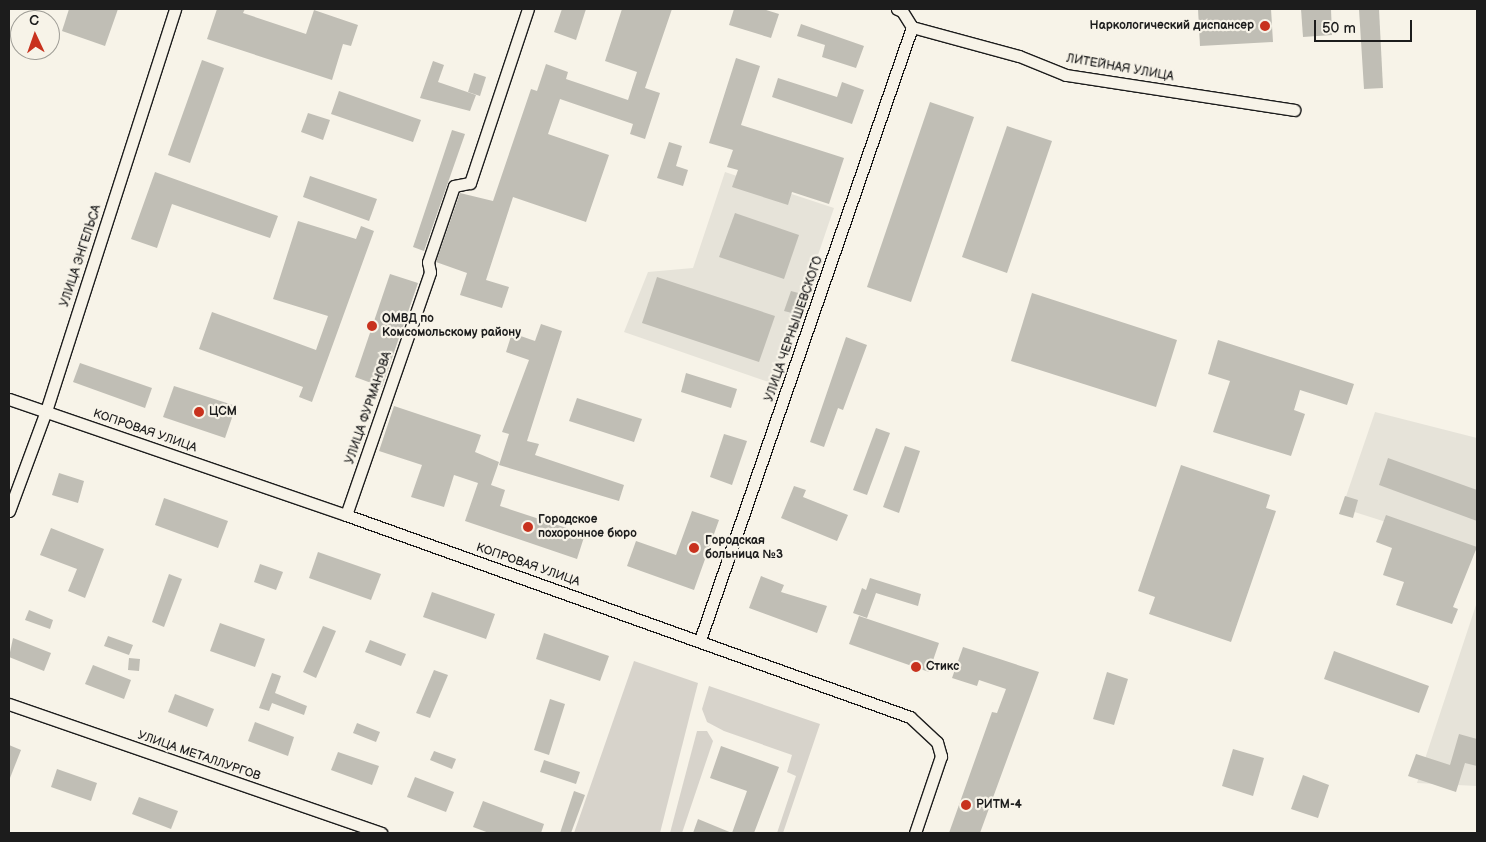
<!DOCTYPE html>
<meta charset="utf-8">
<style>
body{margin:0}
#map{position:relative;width:1486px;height:842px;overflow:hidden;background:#f7f3e8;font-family:"Balsamiq Sans",sans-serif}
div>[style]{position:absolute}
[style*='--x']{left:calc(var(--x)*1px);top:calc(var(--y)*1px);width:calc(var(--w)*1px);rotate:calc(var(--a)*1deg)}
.built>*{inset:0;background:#e6e3d9}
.green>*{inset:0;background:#d7d3cb}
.building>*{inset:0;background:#c0beb5}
.roads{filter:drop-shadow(1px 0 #1c1c1c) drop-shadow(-1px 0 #1c1c1c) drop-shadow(0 1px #1c1c1c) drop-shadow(0 -1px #1c1c1c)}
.street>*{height:11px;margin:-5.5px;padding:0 5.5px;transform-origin:5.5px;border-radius:5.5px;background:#f7f3e8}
.dots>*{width:14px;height:14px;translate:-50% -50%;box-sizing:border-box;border:2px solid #f7f3e8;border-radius:50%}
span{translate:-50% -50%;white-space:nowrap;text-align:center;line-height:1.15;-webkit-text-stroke:4.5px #f7f3e8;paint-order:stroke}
.poi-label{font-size:12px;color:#1c1c1c;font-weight:700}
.right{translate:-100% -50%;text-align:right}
.left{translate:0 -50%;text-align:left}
.street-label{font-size:12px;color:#1c1c1c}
.frame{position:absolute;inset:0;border:10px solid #1c1c1c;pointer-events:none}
.north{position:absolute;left:10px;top:10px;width:50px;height:50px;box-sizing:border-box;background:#f7f3e8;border:1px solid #9f9d96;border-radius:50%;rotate:357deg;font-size:14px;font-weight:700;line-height:20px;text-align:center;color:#1c1c1c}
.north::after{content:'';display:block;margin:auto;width:18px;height:22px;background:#c8321e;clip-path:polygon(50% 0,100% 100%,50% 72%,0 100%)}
.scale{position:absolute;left:1314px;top:20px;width:98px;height:22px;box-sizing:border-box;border:2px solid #1c1c1c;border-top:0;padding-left:6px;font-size:15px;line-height:18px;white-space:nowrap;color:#1c1c1c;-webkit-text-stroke:4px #f7f3e8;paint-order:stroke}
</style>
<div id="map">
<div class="built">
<i style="clip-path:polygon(725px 172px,834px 208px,774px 384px,624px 332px,648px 272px,693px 268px)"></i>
<i style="clip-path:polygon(1375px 412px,1477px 438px,1477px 551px,1342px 508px)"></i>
<i style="clip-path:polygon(1477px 602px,1477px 786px,1417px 783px)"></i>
</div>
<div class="green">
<i style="clip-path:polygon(634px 661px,698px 683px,660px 833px,574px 833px)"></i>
<i style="clip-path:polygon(709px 686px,820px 724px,783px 833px,777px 833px,796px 776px,787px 772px,792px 755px,724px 731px,707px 722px,702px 709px)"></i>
<i style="clip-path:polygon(697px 731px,707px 731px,713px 741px,682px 833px,670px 833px)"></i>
</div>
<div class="building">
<i style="clip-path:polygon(69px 9px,118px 9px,105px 46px,62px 31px)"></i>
<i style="clip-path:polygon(217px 9px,245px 9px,243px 13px,306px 34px,314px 10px,358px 25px,351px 46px,343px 44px,332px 80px,207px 39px)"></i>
<i style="clip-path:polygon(562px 9px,586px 9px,576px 40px,554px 32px)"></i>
<i style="clip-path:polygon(622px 9px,672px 9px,645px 88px,660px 93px,645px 139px,630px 134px,633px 124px,560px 99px,548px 134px,609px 155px,586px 222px,513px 197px,486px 280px,509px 287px,502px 308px,460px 295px,467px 273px,436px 262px,460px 193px,493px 201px,531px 89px,537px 91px,546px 64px,568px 72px,566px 79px,628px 100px,637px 72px,605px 61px)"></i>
<i style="clip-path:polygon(734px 9px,763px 9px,779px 14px,771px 38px,729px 25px)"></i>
<i style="clip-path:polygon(1198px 9px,1271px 9px,1273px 42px,1200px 46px)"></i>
<i style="clip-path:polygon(1301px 9px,1331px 9px,1332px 35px,1303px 37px)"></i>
<i style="clip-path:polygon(1359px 9px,1379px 9px,1383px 88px,1364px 89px)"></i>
<i style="clip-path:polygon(801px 24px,864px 46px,856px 68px,822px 57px,825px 45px,797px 36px)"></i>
<i style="clip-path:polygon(736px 58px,760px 66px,741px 125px,844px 158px,829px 204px,792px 192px,788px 205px,732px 187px,738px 170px,727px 167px,733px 150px,709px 143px)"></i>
<i style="clip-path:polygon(202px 60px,224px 68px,190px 163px,168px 155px)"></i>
<i style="clip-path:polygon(433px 61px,444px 65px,438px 82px,476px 95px,470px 111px,420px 98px)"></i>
<i style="clip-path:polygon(474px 73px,486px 77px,480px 96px,468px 92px)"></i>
<i style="clip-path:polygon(778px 78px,837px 97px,842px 82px,864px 90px,852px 124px,772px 97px)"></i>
<i style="clip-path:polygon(339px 91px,421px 120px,413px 142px,331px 114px)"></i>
<i style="clip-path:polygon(930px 102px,974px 117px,911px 302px,867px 287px)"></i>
<i style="clip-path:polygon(308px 113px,330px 120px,323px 140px,301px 132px)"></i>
<i style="clip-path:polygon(1007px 126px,1052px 141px,1007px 273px,962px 257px)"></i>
<i style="clip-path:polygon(452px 130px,465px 134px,424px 251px,413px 247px)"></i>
<i style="clip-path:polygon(669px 142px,682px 146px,676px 166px,688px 170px,683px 186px,657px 178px)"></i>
<i style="clip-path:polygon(155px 172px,278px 216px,270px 238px,172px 204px,157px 248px,131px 239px)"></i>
<i style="clip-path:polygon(310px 176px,377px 199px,369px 221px,303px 197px)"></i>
<i style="clip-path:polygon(735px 213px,799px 235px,784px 279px,719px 257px)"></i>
<i style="clip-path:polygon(298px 221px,356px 239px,361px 226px,374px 231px,312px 402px,299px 397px,303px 387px,199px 349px,212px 312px,316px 350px,328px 316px,273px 299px)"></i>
<i style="clip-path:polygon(390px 274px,418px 283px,382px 387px,355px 377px)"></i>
<i style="clip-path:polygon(657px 277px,775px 316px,759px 362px,642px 323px)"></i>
<i style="clip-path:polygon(791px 291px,802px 294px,796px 314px,784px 311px)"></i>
<i style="clip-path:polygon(1032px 293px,1177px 340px,1156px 407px,1011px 361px)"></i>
<i style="clip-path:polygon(541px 324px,562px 331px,527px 441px,539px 444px,535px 455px,624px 485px,619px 501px,499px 465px,509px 434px,502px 432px,529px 360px,506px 352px,512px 333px,535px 341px)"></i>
<i style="clip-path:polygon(846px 337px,867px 345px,843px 410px,838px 408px,824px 447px,810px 442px)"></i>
<i style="clip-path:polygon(1218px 340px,1354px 384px,1347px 405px,1300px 390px,1294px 410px,1305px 414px,1291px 456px,1213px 432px,1230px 381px,1208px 374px)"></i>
<i style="clip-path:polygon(80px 363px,152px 388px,145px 408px,73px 382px)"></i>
<i style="clip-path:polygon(686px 373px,737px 389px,731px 408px,681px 392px)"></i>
<i style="clip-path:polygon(174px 386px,236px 406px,225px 438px,163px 417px)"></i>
<i style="clip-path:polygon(577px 398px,642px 419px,634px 442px,569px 421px)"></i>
<i style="clip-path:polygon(394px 406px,481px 435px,475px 452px,499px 462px,491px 485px,505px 490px,500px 506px,585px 534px,577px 559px,465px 521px,478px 483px,454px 475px,444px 507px,411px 497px,422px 465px,379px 451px)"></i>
<i style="clip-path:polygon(876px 428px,890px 433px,867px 495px,853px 490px)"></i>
<i style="clip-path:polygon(724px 434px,747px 441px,732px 485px,710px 477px)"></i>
<i style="clip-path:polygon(905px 446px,920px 451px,899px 513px,883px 507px)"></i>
<i style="clip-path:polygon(1388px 458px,1477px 490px,1477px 521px,1379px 485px)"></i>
<i style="clip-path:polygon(1181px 465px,1270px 495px,1266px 508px,1276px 511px,1231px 642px,1149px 614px,1155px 597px,1138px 591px)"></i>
<i style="clip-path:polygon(59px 473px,84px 481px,78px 503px,52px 495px)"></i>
<i style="clip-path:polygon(794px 486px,806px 490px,803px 497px,848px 515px,837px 541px,781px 518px)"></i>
<i style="clip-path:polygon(1345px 496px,1358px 500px,1353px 518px,1339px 514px)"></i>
<i style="clip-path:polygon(164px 498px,228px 521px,218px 548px,155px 525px)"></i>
<i style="clip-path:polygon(692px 511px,719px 520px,694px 590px,627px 566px,636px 541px,676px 555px)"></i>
<i style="clip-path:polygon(1386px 515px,1477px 547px,1453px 607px,1458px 609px,1452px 624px,1396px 605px,1404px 582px,1383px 575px,1392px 548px,1376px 542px)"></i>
<i style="clip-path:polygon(51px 528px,104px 549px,85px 598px,68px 591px,77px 569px,40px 555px)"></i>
<i style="clip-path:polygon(318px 552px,381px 574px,371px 600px,309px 578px)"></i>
<i style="clip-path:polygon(260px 564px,283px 572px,276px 590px,254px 582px)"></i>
<i style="clip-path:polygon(169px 574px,182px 579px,164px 627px,152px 622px)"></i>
<i style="clip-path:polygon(761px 576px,784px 585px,781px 592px,827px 606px,817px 633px,749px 608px)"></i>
<i style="clip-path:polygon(870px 578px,921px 594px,918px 606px,876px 593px,867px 618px,853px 613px,862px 588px,866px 590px)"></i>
<i style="clip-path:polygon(432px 592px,495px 614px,486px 639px,423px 617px)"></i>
<i style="clip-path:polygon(29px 610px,53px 620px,50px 629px,25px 620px)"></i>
<i style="clip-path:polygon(859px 616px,939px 643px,929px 672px,849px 644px)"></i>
<i style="clip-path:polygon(220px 623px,265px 639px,255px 667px,210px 651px)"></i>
<i style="clip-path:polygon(323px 626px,336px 631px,316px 678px,303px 672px)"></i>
<i style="clip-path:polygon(544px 633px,609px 656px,600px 681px,536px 659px)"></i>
<i style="clip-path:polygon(108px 636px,133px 645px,129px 655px,104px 646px)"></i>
<i style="clip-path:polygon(13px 638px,51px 653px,44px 671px,9px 657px)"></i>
<i style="clip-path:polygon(370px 640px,406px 654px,401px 666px,365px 652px)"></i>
<i style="clip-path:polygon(963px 647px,1039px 672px,980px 833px,949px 833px,992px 712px,997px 713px,1006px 689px,979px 680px,977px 686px,952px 678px)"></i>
<i style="clip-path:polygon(1334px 651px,1429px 686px,1419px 713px,1324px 679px)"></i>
<i style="clip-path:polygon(129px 658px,140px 659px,139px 671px,128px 670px)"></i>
<i style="clip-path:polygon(93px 665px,131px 680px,124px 699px,85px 684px)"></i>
<i style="clip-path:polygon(434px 670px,448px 675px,430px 718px,416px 713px)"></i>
<i style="clip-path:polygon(1107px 672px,1128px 679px,1114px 725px,1093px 719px)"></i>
<i style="clip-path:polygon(272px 673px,281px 676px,275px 693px,307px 706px,304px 715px,272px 703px,269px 711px,259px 708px)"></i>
<i style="clip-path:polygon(175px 694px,214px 709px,207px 727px,168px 712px)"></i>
<i style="clip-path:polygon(550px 699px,565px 704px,549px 755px,534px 750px)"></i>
<i style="clip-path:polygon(255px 722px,294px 737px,288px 756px,248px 741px)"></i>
<i style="clip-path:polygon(357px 723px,380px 732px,376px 742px,353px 733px)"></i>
<i style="clip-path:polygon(1459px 734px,1477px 739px,1477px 766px,1465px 763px,1456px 792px,1408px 776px,1416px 754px,1450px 765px)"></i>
<i style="clip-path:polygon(9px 745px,21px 750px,10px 778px,9px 778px)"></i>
<i style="clip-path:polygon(721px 746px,779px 767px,754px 833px,693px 833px,698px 819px,732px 833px,747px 791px,710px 778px)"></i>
<i style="clip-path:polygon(1233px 749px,1264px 758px,1253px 796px,1222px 786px)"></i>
<i style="clip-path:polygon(434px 751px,456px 759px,452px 769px,430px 760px)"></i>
<i style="clip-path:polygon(338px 752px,379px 766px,372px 785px,331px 770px)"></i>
<i style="clip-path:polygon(544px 760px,580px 772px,576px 784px,540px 772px)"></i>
<i style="clip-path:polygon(57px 769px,97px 783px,91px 801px,51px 787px)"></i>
<i style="clip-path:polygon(1303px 775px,1329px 785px,1318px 818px,1291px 809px)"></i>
<i style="clip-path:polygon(415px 777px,454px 792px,446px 812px,407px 797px)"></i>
<i style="clip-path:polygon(574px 791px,585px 795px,571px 833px,560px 833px)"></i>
<i style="clip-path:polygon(139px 797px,178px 811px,171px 829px,132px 814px)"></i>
<i style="clip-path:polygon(483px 801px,544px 824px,541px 833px,489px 833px,473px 827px)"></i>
</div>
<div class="roads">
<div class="street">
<i style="--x:897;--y:9;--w:5;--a:22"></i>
<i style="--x:902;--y:11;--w:19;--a:58"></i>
<i style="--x:912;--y:27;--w:111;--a:15.2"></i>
<i style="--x:1019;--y:56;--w:51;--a:22"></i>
<i style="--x:1066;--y:75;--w:231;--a:8.7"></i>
<i style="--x:9;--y:399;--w:356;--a:19"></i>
<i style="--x:346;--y:515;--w:599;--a:19.71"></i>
<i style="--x:910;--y:717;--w:37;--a:43"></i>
<i style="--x:937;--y:742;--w:15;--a:74"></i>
<i style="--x:941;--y:756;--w:81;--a:108.7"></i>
<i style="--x:9;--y:511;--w:107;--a:-69.7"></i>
<i style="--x:46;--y:411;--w:422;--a:-72.2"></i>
<i style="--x:346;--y:515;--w:257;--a:-70.9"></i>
<i style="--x:430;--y:272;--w:10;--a:-101"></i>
<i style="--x:428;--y:262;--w:80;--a:-71.1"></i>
<i style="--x:454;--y:186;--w:16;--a:-11"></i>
<i style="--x:470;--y:183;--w:183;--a:-71.6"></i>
<i style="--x:700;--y:640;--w:649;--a:-70.92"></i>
<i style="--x:9;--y:704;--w:394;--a:19.1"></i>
</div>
</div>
<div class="dots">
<i style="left:1265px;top:26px;background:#c8321e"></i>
<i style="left:372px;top:326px;background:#c8321e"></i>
<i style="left:199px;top:412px;background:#c8321e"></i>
<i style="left:528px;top:527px;background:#c8321e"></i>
<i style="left:694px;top:548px;background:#c8321e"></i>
<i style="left:916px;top:667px;background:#c8321e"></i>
<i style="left:966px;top:805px;background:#c8321e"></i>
</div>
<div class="poi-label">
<span class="right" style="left:1254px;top:26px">Наркологический диспансер</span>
<span class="left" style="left:382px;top:326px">ОМВД по<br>Комсомольскому району</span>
<span class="left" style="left:209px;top:412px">ЦСМ</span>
<span class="left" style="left:538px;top:527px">Городское<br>похоронное бюро</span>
<span class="left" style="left:705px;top:548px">Городская<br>больница №3</span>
<span class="left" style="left:926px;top:667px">Стикс</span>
<span class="left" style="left:976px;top:805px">РИТМ-4</span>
</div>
<div class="street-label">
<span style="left:1120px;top:68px;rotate:10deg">ЛИТЕЙНАЯ УЛИЦА</span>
<span style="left:81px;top:256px;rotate:-72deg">УЛИЦА ЭНГЕЛЬСА</span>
<span style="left:794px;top:329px;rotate:-71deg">УЛИЦА ЧЕРНЫШЕВСКОГО</span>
<span style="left:369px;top:408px;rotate:-71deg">УЛИЦА ФУРМАНОВА</span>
<span style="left:145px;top:431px;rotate:19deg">КОПРОВАЯ УЛИЦА</span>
<span style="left:528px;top:565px;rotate:19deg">КОПРОВАЯ УЛИЦА</span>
<span style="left:199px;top:756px;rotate:19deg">УЛИЦА МЕТАЛЛУРГОВ</span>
</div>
<div class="frame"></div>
<div class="north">С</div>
<div class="scale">50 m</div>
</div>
